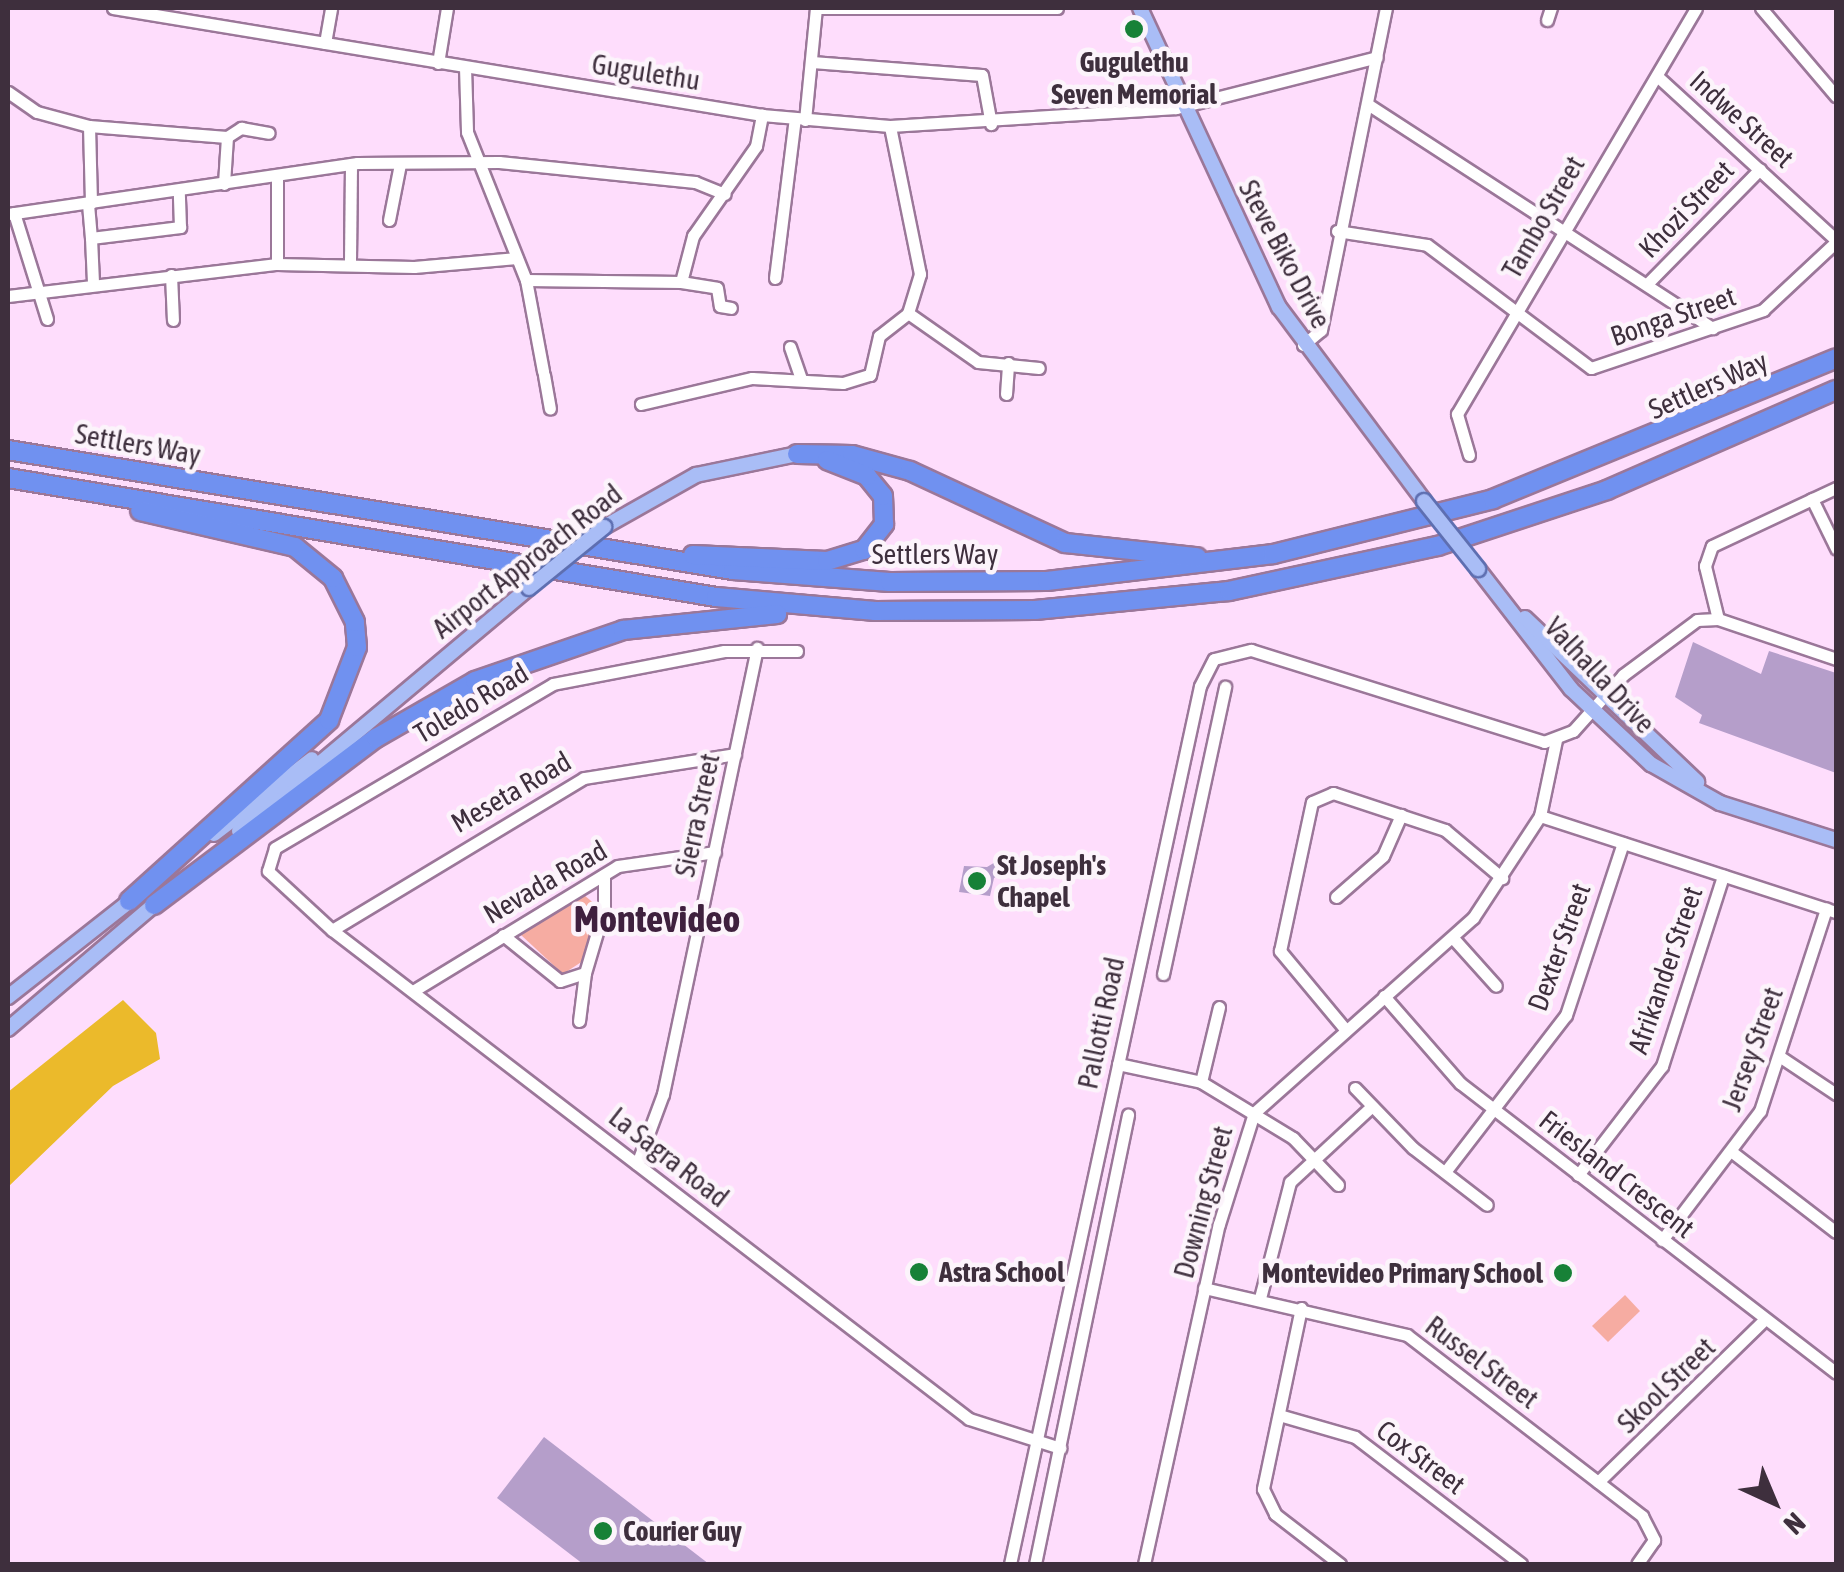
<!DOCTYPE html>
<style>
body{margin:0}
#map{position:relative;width:1844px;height:1572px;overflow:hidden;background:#feddfc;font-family:"Asap Condensed",sans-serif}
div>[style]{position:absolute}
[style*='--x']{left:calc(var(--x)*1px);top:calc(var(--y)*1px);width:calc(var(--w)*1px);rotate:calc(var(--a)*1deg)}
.green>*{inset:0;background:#f6aca2}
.water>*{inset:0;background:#ebba2b}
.building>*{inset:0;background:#b59eca}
.roads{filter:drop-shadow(2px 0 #9b7799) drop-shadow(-2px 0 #9b7799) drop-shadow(0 2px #9b7799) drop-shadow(0 -2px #9b7799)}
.minor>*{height:11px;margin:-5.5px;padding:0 5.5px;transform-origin:5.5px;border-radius:5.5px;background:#fff}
.major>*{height:14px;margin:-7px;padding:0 7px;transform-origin:7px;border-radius:7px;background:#a9bdf6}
.highway>*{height:18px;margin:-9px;padding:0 9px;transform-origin:9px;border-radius:9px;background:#7091f0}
.bridges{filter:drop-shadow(2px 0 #5e6fb1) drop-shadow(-2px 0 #5e6fb1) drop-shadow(0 2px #5e6fb1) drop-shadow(0 -2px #5e6fb1)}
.major-bridge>*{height:14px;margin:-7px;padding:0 7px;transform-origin:7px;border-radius:7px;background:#a9bdf6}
.dots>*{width:28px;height:28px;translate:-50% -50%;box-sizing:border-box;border:5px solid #fcf4fb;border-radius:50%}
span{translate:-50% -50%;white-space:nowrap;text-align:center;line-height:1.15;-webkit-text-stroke:9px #fcf4fb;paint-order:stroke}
.poi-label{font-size:28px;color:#3e2f3d;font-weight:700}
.left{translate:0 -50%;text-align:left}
.right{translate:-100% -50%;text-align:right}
.street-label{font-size:28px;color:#3e2f3d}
.district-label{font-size:38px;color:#3f203e;font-weight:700}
.frame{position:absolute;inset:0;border:10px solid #3e2f3d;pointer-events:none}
.north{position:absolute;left:1724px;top:1452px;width:100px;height:100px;-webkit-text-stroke:8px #fcf4fb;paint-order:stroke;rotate:136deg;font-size:28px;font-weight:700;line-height:40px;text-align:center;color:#3e2f3d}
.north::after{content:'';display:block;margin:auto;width:35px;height:45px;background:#3e2f3d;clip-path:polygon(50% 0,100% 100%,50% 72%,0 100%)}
</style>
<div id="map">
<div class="green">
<i style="clip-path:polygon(584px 895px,597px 906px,586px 959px,563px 974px,521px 935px)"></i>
<i style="clip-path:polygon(1625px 1295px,1640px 1311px,1608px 1342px,1592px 1326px)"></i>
</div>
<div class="water">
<i style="clip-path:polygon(123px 1000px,156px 1033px,160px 1059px,113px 1086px,8px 1187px,8px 1092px)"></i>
</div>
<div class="building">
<i style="clip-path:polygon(1693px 642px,1761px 674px,1769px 651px,1836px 673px,1836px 773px,1699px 723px,1702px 715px,1675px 697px)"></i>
<i style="clip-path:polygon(1002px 858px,1009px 868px,994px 878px,990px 896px,959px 892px,964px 866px,987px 867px)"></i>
<i style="clip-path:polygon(544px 1437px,709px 1564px,583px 1564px,497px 1498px)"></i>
</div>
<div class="roads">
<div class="minor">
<i style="--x:113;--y:8;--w:658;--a:9.36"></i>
<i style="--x:762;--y:115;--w:128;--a:4.9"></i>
<i style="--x:890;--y:126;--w:287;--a:-3.6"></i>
<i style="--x:1176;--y:108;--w:207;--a:-14.2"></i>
<i style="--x:817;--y:8;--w:240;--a:0"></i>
<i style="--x:1761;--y:8;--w:116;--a:49.6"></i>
<i style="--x:1547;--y:20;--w:13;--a:-72"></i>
<i style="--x:325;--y:43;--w:36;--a:-80"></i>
<i style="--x:812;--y:62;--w:170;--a:4.4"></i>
<i style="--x:982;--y:75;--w:50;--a:79.6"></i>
<i style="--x:438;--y:63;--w:56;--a:-80.7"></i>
<i style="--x:465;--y:67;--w:65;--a:88.2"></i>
<i style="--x:467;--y:132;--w:159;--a:68.3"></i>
<i style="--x:526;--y:280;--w:93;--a:79.4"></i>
<i style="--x:1657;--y:76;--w:243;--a:42.5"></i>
<i style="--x:8;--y:92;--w:35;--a:35"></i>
<i style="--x:37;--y:112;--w:54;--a:15.1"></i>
<i style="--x:89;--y:126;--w:77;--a:88.5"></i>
<i style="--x:1369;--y:105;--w:410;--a:33"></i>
<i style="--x:805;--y:120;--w:113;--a:-84.4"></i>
<i style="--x:89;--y:126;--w:138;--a:4.6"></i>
<i style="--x:227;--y:137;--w:47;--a:93.7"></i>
<i style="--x:227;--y:137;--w:17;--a:-33"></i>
<i style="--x:241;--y:128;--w:28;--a:10"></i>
<i style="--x:277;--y:176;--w:88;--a:90"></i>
<i style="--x:88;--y:204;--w:34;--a:85"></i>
<i style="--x:91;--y:238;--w:90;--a:-7"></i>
<i style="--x:180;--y:227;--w:35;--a:-92"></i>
<i style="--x:14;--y:213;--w:111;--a:72.7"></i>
<i style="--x:8;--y:214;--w:353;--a:-8.3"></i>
<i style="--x:357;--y:163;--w:142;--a:-0.4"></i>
<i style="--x:499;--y:162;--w:197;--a:5.8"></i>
<i style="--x:695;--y:182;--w:32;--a:22"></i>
<i style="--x:389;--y:220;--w:57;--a:-78.9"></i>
<i style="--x:1337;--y:231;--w:91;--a:8.8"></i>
<i style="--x:1427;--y:245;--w:205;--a:36.9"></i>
<i style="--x:1591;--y:368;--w:182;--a:-18.6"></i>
<i style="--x:1763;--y:310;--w:100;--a:-43"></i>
<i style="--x:91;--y:238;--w:44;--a:87.4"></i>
<i style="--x:350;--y:261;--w:97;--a:-89.4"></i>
<i style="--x:171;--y:275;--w:45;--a:87.5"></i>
<i style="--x:775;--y:278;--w:161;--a:-82.9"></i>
<i style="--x:526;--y:280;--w:155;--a:0.7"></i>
<i style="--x:681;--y:282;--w:36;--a:9"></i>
<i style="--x:717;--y:288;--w:18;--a:81"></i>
<i style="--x:720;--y:306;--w:11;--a:10"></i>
<i style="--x:681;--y:282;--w:48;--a:-75.4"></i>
<i style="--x:693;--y:236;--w:110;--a:-55"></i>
<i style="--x:756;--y:146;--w:32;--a:-79"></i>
<i style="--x:1647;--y:284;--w:161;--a:-45.5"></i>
<i style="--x:8;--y:296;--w:271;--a:-6.8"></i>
<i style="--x:277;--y:264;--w:137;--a:1.3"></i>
<i style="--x:414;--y:267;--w:103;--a:-5"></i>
<i style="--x:908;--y:313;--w:85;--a:35"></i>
<i style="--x:978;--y:362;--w:61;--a:5.6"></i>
<i style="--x:1303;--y:345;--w:23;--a:-40"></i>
<i style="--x:1321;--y:330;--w:328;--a:-78.6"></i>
<i style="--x:790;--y:347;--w:34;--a:71"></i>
<i style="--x:544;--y:375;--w:34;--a:80"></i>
<i style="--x:1006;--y:394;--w:31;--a:-86"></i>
<i style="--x:641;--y:404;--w:114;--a:-13.2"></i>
<i style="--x:752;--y:378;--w:91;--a:3.1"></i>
<i style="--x:843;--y:383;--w:28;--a:-17"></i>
<i style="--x:870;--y:375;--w:40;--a:-77"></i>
<i style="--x:879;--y:336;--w:37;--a:-38"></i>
<i style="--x:908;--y:313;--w:41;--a:-72.9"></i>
<i style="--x:920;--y:274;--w:151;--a:-101.5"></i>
<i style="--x:1469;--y:455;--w:43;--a:-106.3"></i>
<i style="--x:1457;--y:414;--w:471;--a:-59.5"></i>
<i style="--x:1812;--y:499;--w:55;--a:63.9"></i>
<i style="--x:1718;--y:619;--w:55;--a:-103.8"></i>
<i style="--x:1705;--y:566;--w:21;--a:-71"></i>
<i style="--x:1712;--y:546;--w:137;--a:-25.1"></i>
<i style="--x:797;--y:651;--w:73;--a:180"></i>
<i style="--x:724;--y:651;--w:174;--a:169.1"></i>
<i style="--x:553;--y:684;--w:323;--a:149.5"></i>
<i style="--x:275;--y:848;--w:24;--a:107"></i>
<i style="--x:268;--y:871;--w:87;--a:42.7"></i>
<i style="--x:332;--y:930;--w:803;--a:37.51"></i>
<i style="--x:969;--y:1419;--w:96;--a:17.7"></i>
<i style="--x:1540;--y:816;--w:311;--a:18"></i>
<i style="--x:1336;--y:897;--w:62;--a:-41.1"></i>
<i style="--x:1383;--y:856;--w:45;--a:-66.3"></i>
<i style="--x:332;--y:930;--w:294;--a:-31.1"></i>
<i style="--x:584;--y:778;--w:153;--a:-9"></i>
<i style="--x:503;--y:935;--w:73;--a:38.9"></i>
<i style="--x:560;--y:981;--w:26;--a:-18"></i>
<i style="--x:585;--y:973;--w:67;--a:-73.5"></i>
<i style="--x:604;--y:909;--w:34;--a:-90"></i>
<i style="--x:1453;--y:938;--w:64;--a:48.1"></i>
<i style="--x:1163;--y:974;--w:294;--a:-77.8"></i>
<i style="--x:413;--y:991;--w:240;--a:-31.4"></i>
<i style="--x:618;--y:866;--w:98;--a:-8.2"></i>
<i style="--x:1384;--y:996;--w:116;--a:48.9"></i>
<i style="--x:1460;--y:1083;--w:475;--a:37.6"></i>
<i style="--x:579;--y:1021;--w:48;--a:-82.9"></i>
<i style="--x:1345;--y:1029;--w:102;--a:-129.8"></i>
<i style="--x:1280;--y:951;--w:152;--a:-77.9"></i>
<i style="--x:1312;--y:802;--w:23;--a:-23"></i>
<i style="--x:1333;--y:793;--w:118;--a:18.3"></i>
<i style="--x:1445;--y:830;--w:75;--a:40.1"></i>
<i style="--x:1779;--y:1056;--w:69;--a:33.7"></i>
<i style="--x:1118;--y:1064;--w:85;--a:12.2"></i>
<i style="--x:1201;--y:1082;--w:108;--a:31.3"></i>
<i style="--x:1293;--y:1138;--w:65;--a:46.2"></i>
<i style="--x:1201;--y:1082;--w:77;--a:-76.5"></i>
<i style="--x:1355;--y:1088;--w:83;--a:46"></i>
<i style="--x:1413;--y:1148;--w:93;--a:37.6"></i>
<i style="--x:1732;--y:1152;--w:131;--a:37.6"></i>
<i style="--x:637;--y:1164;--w:75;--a:-69.6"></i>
<i style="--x:663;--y:1094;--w:456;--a:-78.1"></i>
<i style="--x:1445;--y:1172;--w:198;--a:-52.4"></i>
<i style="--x:1566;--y:1015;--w:181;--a:-71.7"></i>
<i style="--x:1578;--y:1175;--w:138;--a:-52.4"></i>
<i style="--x:1662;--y:1066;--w:200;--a:-72.2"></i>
<i style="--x:1662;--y:1240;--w:162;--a:-52.8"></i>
<i style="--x:1760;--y:1111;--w:213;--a:-71.9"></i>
<i style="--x:1204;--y:1288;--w:208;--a:13"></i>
<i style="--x:1407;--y:1335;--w:297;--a:37.6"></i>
<i style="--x:1642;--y:1516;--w:27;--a:63"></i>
<i style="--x:1654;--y:1540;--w:29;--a:125"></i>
<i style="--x:1260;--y:1298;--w:120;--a:-75.5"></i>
<i style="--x:1290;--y:1182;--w:110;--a:-42.8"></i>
<i style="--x:1301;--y:1308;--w:185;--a:101.9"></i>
<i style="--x:1263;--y:1489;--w:28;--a:64"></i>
<i style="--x:1275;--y:1514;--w:82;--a:37.6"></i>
<i style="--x:1279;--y:1415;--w:79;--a:16.1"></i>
<i style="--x:1355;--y:1437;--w:209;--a:37.4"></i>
<i style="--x:1598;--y:1482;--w:232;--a:-44.3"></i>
<i style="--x:1010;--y:1564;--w:898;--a:-77.79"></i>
<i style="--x:1200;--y:686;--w:30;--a:-63"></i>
<i style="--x:1214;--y:659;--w:38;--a:-14"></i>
<i style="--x:1251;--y:650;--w:307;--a:17.4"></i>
<i style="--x:1544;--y:742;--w:31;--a:-21"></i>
<i style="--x:1573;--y:731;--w:75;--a:-48.2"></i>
<i style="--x:1623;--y:675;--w:92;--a:-36.6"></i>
<i style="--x:1697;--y:620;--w:21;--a:-3"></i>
<i style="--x:1718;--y:619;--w:125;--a:18.7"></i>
<i style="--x:1035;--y:1564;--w:459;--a:-78.3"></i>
<i style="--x:1144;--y:1564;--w:348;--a:-77.6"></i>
<i style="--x:1219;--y:1224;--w:116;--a:-72.5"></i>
<i style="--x:1254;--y:1113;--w:293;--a:-41.7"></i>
<i style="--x:1473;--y:918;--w:122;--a:-56.7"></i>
<i style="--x:1540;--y:816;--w:78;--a:-78.1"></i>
</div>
<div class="major">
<i style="--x:1140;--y:8;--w:330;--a:65.1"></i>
<i style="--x:1279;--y:307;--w:242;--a:53.2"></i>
<i style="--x:604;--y:527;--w:106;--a:-29.5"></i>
<i style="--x:696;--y:475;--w:103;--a:-11.7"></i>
<i style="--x:1478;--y:569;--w:152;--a:52.2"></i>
<i style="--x:1571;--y:689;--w:110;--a:43.2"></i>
<i style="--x:1651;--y:764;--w:79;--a:29.5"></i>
<i style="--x:1720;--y:803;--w:122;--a:17.7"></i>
<i style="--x:1525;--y:618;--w:238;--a:43.6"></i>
<i style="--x:239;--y:831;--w:378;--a:-40"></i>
<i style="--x:214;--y:834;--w:123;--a:-37.4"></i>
<i style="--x:8;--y:997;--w:162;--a:-38.2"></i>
<i style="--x:8;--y:1029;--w:202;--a:-40.4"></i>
</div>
<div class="highway">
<i style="--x:8;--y:450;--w:735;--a:9.4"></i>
<i style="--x:733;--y:570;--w:157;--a:4.4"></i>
<i style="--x:890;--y:582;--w:157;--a:-0.4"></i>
<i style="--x:1047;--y:581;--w:228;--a:-6.8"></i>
<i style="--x:1273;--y:554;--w:227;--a:-14"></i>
<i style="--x:1493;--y:499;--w:371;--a:-22.3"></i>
<i style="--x:797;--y:454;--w:55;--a:1"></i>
<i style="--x:852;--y:455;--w:60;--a:15.4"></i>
<i style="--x:910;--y:471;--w:171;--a:24.9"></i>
<i style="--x:1065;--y:543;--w:133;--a:6.1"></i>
<i style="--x:8;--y:478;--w:718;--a:9.54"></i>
<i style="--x:716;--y:597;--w:160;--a:5"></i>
<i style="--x:875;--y:611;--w:160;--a:-0.4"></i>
<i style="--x:1035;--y:610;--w:195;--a:-5.6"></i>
<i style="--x:1229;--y:591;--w:214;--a:-12.2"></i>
<i style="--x:1438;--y:546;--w:178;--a:-18.3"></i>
<i style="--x:1607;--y:490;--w:250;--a:-23.6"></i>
<i style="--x:693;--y:555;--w:134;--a:2.6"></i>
<i style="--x:827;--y:561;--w:39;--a:-17"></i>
<i style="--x:864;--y:550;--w:33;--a:-52"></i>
<i style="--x:884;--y:524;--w:28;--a:-92"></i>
<i style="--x:883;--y:496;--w:26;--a:-129"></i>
<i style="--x:867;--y:476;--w:43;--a:-158.2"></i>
<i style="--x:129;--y:901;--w:270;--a:-42.1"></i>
<i style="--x:329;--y:720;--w:78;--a:-69"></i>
<i style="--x:357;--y:647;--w:25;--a:-95"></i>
<i style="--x:355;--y:622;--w:49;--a:-116.6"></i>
<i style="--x:333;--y:578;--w:49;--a:-140.8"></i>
<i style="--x:295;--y:547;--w:159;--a:-166.9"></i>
<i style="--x:154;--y:905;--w:278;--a:-37"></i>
<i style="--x:376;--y:738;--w:114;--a:-29.9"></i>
<i style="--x:475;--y:681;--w:157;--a:-19"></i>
<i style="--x:623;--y:630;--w:155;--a:-5.9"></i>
</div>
</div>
<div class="bridges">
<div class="major-bridge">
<i style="--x:1424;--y:501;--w:87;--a:51.5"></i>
<i style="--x:529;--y:588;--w:97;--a:-39.1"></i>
</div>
</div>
<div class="dots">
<i style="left:1134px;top:29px;background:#178137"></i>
<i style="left:977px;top:881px;background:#178137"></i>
<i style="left:919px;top:1272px;background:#178137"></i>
<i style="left:1563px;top:1273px;background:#178137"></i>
<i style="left:603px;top:1531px;background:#178137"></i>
</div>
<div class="poi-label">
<span style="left:1134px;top:78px">Gugulethu<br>Seven Memorial</span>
<span class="left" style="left:997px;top:881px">St Joseph's<br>Chapel</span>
<span class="left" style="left:939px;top:1272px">Astra School</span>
<span class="right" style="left:1543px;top:1273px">Montevideo Primary School</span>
<span class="left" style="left:623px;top:1531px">Courier Guy</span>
</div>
<div class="street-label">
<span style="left:646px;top:72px;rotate:9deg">Gugulethu</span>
<span style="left:1742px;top:119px;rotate:42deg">Indwe Street</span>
<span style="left:1686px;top:209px;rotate:-46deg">Khozi Street</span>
<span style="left:1543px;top:217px;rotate:-60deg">Tambo Street</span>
<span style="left:1285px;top:254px;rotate:62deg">Steve Biko Drive</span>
<span style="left:1673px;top:316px;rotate:-19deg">Bonga Street</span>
<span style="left:1708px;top:385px;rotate:-24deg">Settlers Way</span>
<span style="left:138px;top:444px;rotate:10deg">Settlers Way</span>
<span style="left:935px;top:554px">Settlers Way</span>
<span style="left:527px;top:561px;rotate:-38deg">Airport Approach Road</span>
<span style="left:1600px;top:675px;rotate:47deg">Valhalla Drive</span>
<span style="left:471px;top:703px;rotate:-31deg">Toledo Road</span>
<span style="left:511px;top:792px;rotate:-30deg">Meseta Road</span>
<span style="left:697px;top:815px;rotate:-78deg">Sierra Street</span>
<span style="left:545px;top:882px;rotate:-30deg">Nevada Road</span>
<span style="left:1559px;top:947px;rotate:-70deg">Dexter Street</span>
<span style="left:1665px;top:970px;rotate:-71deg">Afrikander Street</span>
<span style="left:1101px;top:1023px;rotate:-78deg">Pallotti Road</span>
<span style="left:1752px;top:1049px;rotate:-70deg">Jersey Street</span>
<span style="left:669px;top:1157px;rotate:38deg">La Sagra Road</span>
<span style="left:1617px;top:1174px;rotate:38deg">Friesland Crescent</span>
<span style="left:1203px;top:1202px;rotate:-75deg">Downing Street</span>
<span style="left:1482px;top:1362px;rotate:37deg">Russel Street</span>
<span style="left:1666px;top:1385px;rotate:-44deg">Skool Street</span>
<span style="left:1421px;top:1457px;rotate:37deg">Cox Street</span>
</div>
<div class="district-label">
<span style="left:657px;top:919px">Montevideo</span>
</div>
<div class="frame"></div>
<div class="north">N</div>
</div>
